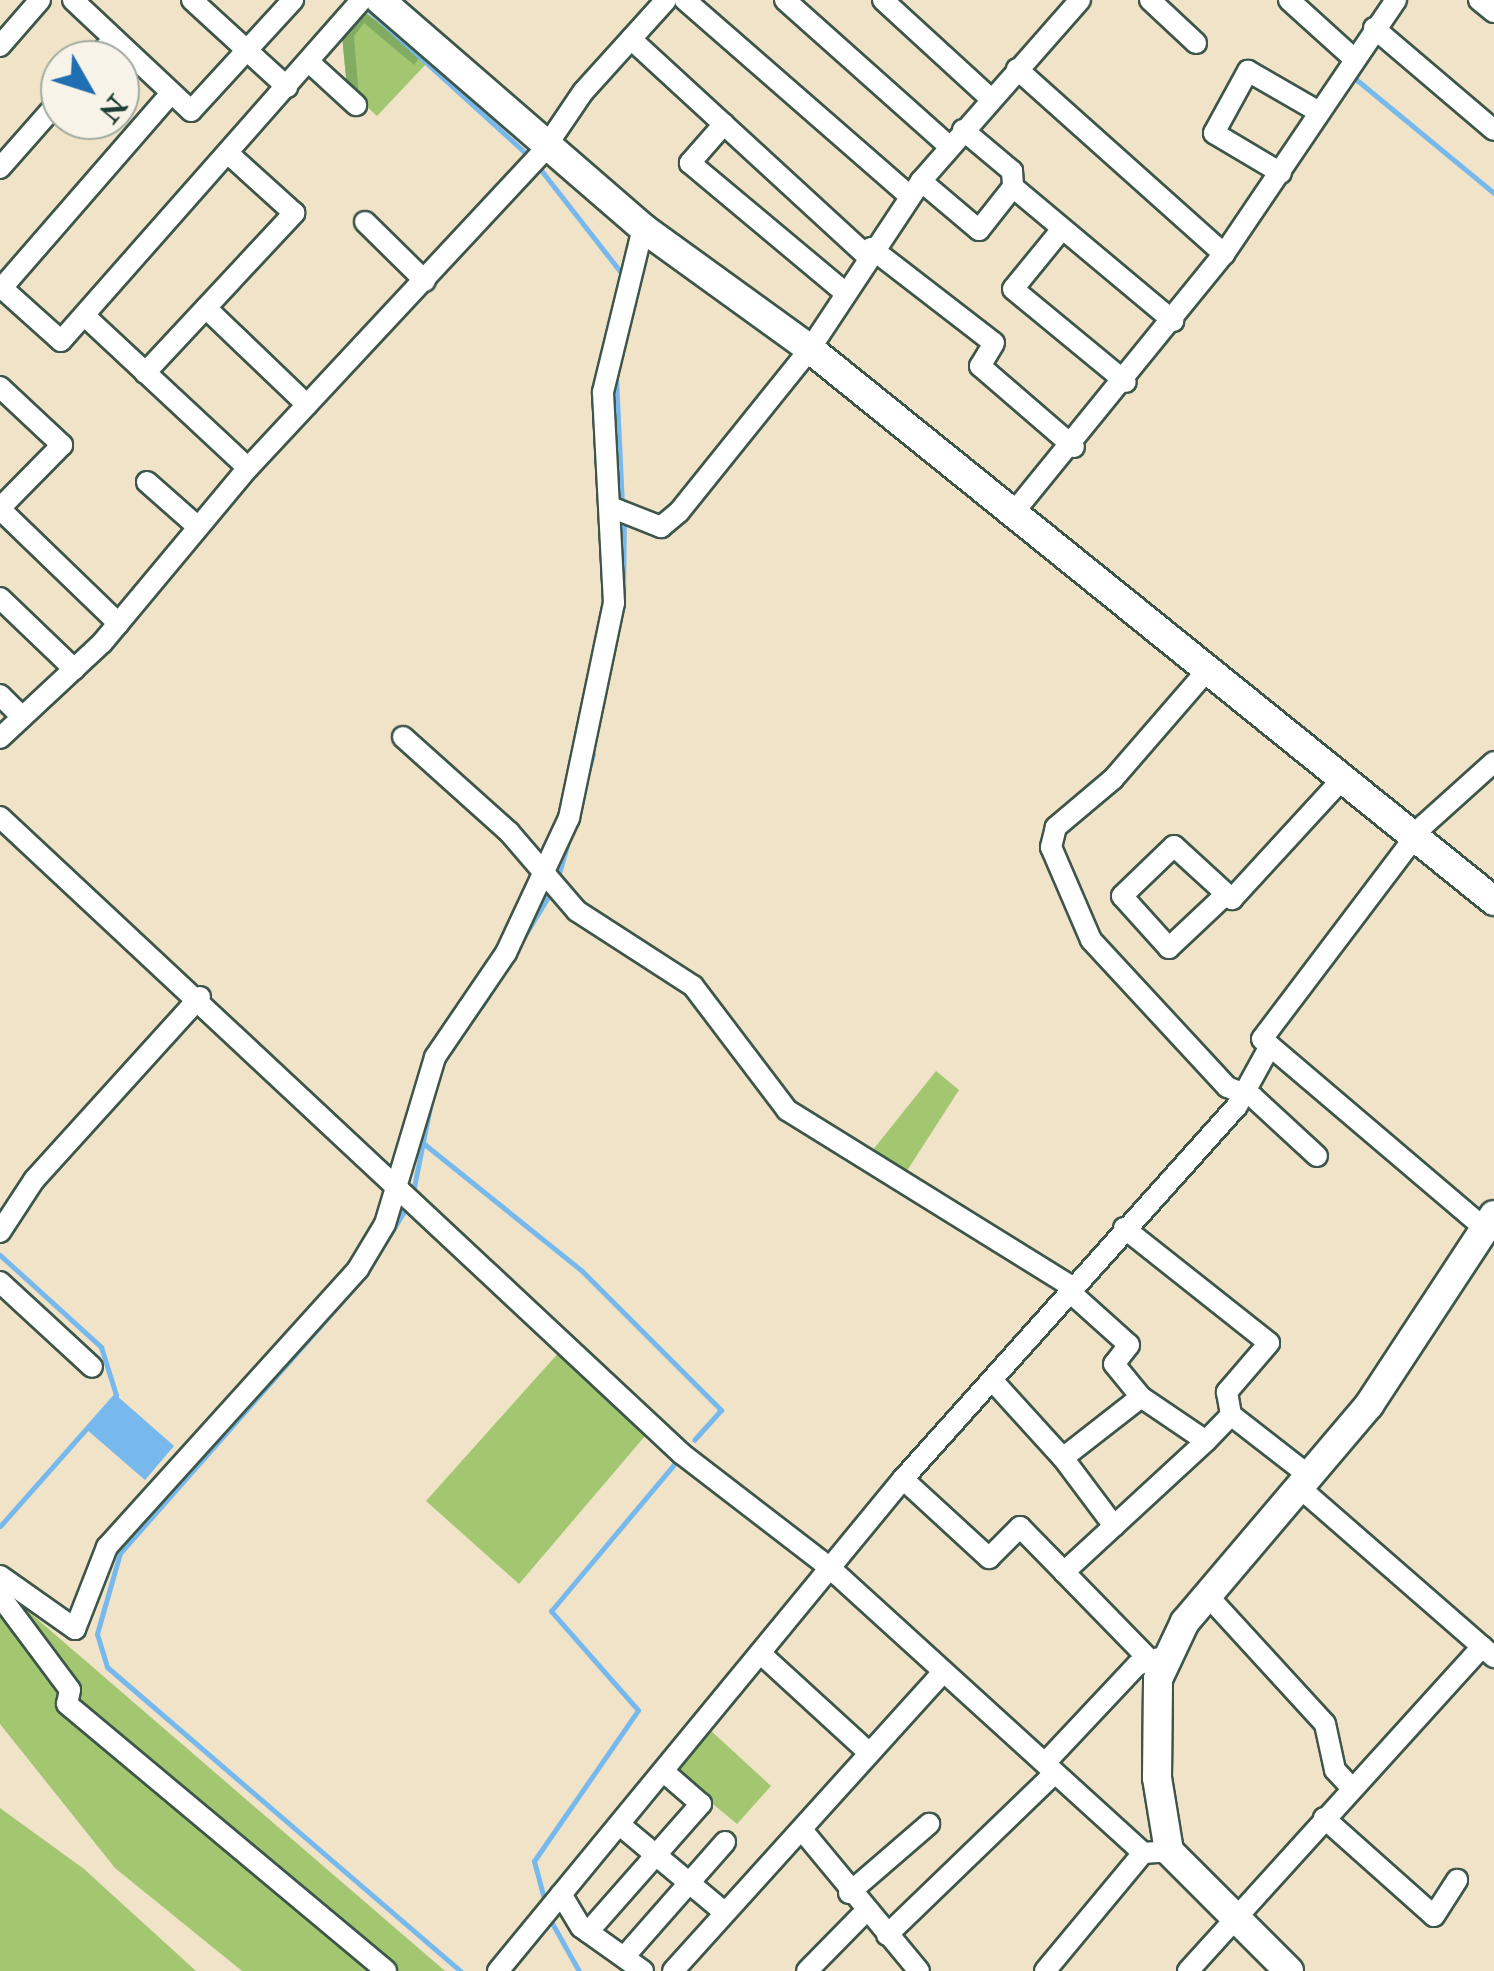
<!DOCTYPE html>
<style>
body{margin:0}
#map{position:relative;width:1494px;height:1971px;overflow:hidden;background:#f0e3c8;font-family:"IM FELL Double Pica",serif}
div>[style]{position:absolute}
[style*='--x']{left:calc(var(--x)*1px);top:calc(var(--y)*1px);width:calc(var(--w)*1px);rotate:calc(var(--a)*1deg)}
.green>*{inset:0;background:#a3c770}
.forest>*{inset:0;background:#82ac62}
.water>*{inset:0;background:#77b9ec}
.stream>*{height:5px;margin:-2.5px;padding:0 2.5px;transform-origin:2.5px;border-radius:2.5px;background:#77b9ec}
.roads{filter:drop-shadow(2px 0 #3e564a) drop-shadow(-2px 0 #3e564a) drop-shadow(0 2px #3e564a) drop-shadow(0 -2px #3e564a)}
.street>*{height:20px;margin:-10px;padding:0 10px;transform-origin:10px;border-radius:10px;background:#fff}
.secondary>*{height:28px;margin:-14px;padding:0 14px;transform-origin:14px;border-radius:14px;background:#fff}
span{translate:-50% -50%;white-space:nowrap;text-align:center;line-height:1.15;-webkit-text-stroke:10px #f7f3e8;paint-order:stroke}
.north{position:absolute;left:40px;top:40px;width:100px;height:100px;box-sizing:border-box;background:#f7f3e8;border:2px solid #a1aaa0;border-radius:50%;rotate:129deg;font-size:28px;font-weight:700;line-height:40px;text-align:center;color:#1f3d34}
.north::after{content:'';display:block;margin:auto;width:35px;height:45px;background:#1f6fb2;clip-path:polygon(50% 0,100% 100%,50% 72%,0 100%)}
</style>
<div id="map">
<div class="green">
<i style="clip-path:polygon(364px 11px,427px 63px,377px 116px,347px 88px,342px 35px)"></i>
<i style="clip-path:polygon(936px 1071px,959px 1090px,901px 1180px,868px 1156px)"></i>
<i style="clip-path:polygon(562px 1349px,651px 1429px,519px 1584px,426px 1501px)"></i>
<i style="clip-path:polygon(0 1587px,445px 1971px,242px 1971px,115px 1868px,0 1724px)"></i>
<i style="clip-path:polygon(709px 1729px,771px 1786px,737px 1824px,673px 1771px)"></i>
<i style="clip-path:polygon(0 1808px,84px 1869px,196px 1971px,0 1971px)"></i>
</div>
<div class="forest">
<i style="clip-path:polygon(364px 11px,420px 57px,414px 65px,364px 23px,354px 36px,359px 99px,347px 88px,342px 35px)"></i>
</div>
<div class="water">
<i style="clip-path:polygon(116px 1395px,174px 1446px,145px 1480px,86px 1429px)"></i>
</div>
<div class="stream">
<i style="--x:365;--y:7;--w:223;--a:42.3"></i>
<i style="--x:1352;--y:76;--w:184;--a:39.5"></i>
<i style="--x:537;--y:165;--w:145;--a:52"></i>
<i style="--x:616;--y:378;--w:128;--a:87.3"></i>
<i style="--x:623;--y:596;--w:79;--a:-89.3"></i>
<i style="--x:558;--y:877;--w:128;--a:-74.1"></i>
<i style="--x:482;--y:1006;--w:133;--a:-58.8"></i>
<i style="--x:423;--y:1143;--w:204;--a:38.8"></i>
<i style="--x:582;--y:1271;--w:197;--a:45"></i>
<i style="--x:721;--y:1410;--w:40;--a:132"></i>
<i style="--x:414;--y:1187;--w:82;--a:-78.7"></i>
<i style="--x:0;--y:1255;--w:137;--a:42.3"></i>
<i style="--x:101;--y:1347;--w:50;--a:72.6"></i>
<i style="--x:116;--y:1395;--w:175;--a:131.5"></i>
<i style="--x:366;--y:1274;--w:77;--a:-58.8"></i>
<i style="--x:359;--y:1282;--w:361;--a:131.4"></i>
<i style="--x:120;--y:1553;--w:84;--a:105.9"></i>
<i style="--x:97;--y:1634;--w:34;--a:73"></i>
<i style="--x:107;--y:1667;--w:466;--a:40.7"></i>
<i style="--x:546;--y:1906;--w:47;--a:-104.9"></i>
<i style="--x:534;--y:1861;--w:183;--a:-55.4"></i>
<i style="--x:638;--y:1710;--w:132;--a:-131.3"></i>
<i style="--x:551;--y:1611;--w:193;--a:-50"></i>
<i style="--x:548;--y:1916;--w:63;--a:60.6"></i>
</div>
<div class="roads">
<div class="street">
<i style="--x:73;--y:0;--w:162;--a:43.2"></i>
<i style="--x:191;--y:111;--w:151;--a:-47.4"></i>
<i style="--x:192;--y:0;--w:129;--a:42.5"></i>
<i style="--x:685;--y:0;--w:298;--a:41.1"></i>
<i style="--x:785;--y:0;--w:220;--a:41.7"></i>
<i style="--x:883;--y:0;--w:147;--a:42.5"></i>
<i style="--x:1150;--y:0;--w:63;--a:43.1"></i>
<i style="--x:1289;--y:0;--w:84;--a:42.1"></i>
<i style="--x:1479;--y:0;--w:19;--a:39"></i>
<i style="--x:1374;--y:28;--w:157;--a:40.4"></i>
<i style="--x:631;--y:39;--w:319;--a:42.6"></i>
<i style="--x:0;--y:46;--w:61;--a:-49"></i>
<i style="--x:95;--y:60;--w:28;--a:-49"></i>
<i style="--x:309;--y:62;--w:64;--a:42.5"></i>
<i style="--x:1017;--y:69;--w:278;--a:41.8"></i>
<i style="--x:724;--y:124;--w:52;--a:131.1"></i>
<i style="--x:690;--y:163;--w:198;--a:39.9"></i>
<i style="--x:963;--y:130;--w:64;--a:39.9"></i>
<i style="--x:1012;--y:171;--w:16;--a:86"></i>
<i style="--x:1013;--y:187;--w:209;--a:39.9"></i>
<i style="--x:0;--y:168;--w:91;--a:-48.6"></i>
<i style="--x:1281;--y:173;--w:78;--a:-149.2"></i>
<i style="--x:1214;--y:133;--w:71;--a:-61.3"></i>
<i style="--x:1248;--y:71;--w:82;--a:30"></i>
<i style="--x:921;--y:181;--w:76;--a:40.2"></i>
<i style="--x:979;--y:230;--w:55;--a:-51.7"></i>
<i style="--x:365;--y:222;--w:84;--a:44.5"></i>
<i style="--x:1062;--y:229;--w:77;--a:129.2"></i>
<i style="--x:1013;--y:289;--w:146;--a:39.5"></i>
<i style="--x:871;--y:248;--w:155;--a:37.7"></i>
<i style="--x:994;--y:343;--w:27;--a:121"></i>
<i style="--x:980;--y:366;--w:124;--a:40.8"></i>
<i style="--x:2;--y:288;--w:79;--a:41.9"></i>
<i style="--x:61;--y:341;--w:455;--a:-48.6"></i>
<i style="--x:0;--y:290;--w:261;--a:-49"></i>
<i style="--x:206;--y:308;--w:140;--a:43.8"></i>
<i style="--x:86;--y:317;--w:221;--a:43"></i>
<i style="--x:145;--y:373;--w:219;--a:-47"></i>
<i style="--x:294;--y:213;--w:88;--a:-137.8"></i>
<i style="--x:0;--y:387;--w:85;--a:43.1"></i>
<i style="--x:62;--y:445;--w:88;--a:134.5"></i>
<i style="--x:147;--y:482;--w:68;--a:41.4"></i>
<i style="--x:613;--y:508;--w:52;--a:21.6"></i>
<i style="--x:661;--y:527;--w:23;--a:-40"></i>
<i style="--x:679;--y:512;--w:209;--a:-51.2"></i>
<i style="--x:810;--y:349;--w:201;--a:-56.5"></i>
<i style="--x:921;--y:181;--w:241;--a:-48.7"></i>
<i style="--x:0;--y:509;--w:165;--a:44"></i>
<i style="--x:1014;--y:512;--w:333;--a:-50.9"></i>
<i style="--x:1224;--y:254;--w:307;--a:-55.9"></i>
<i style="--x:0;--y:598;--w:103;--a:43.8"></i>
<i style="--x:1210;--y:667;--w:148;--a:130.9"></i>
<i style="--x:1113;--y:779;--w:75;--a:139.9"></i>
<i style="--x:1056;--y:827;--w:21;--a:104"></i>
<i style="--x:1051;--y:847;--w:101;--a:66.7"></i>
<i style="--x:1091;--y:940;--w:200;--a:47.2"></i>
<i style="--x:1227;--y:1087;--w:28;--a:21"></i>
<i style="--x:1253;--y:1097;--w:87;--a:42.7"></i>
<i style="--x:0;--y:695;--w:31;--a:45"></i>
<i style="--x:403;--y:737;--w:142;--a:41.9"></i>
<i style="--x:509;--y:832;--w:104;--a:49.3"></i>
<i style="--x:577;--y:911;--w:138;--a:32.9"></i>
<i style="--x:693;--y:986;--w:156;--a:52.8"></i>
<i style="--x:787;--y:1110;--w:338;--a:31.8"></i>
<i style="--x:0;--y:738;--w:139;--a:-43"></i>
<i style="--x:102;--y:643;--w:228;--a:-50.2"></i>
<i style="--x:248;--y:468;--w:429;--a:-47"></i>
<i style="--x:541;--y:154;--w:75;--a:-55.9"></i>
<i style="--x:583;--y:92;--w:124;--a:-47.9"></i>
<i style="--x:0;--y:817;--w:933;--a:43.05"></i>
<i style="--x:682;--y:1454;--w:187;--a:37.6"></i>
<i style="--x:830;--y:1568;--w:423;--a:42.3"></i>
<i style="--x:1143;--y:1853;--w:26;--a:-4"></i>
<i style="--x:1222;--y:898;--w:73;--a:136.7"></i>
<i style="--x:1169;--y:948;--w:70;--a:-132.1"></i>
<i style="--x:1122;--y:896;--w:72;--a:-43.9"></i>
<i style="--x:1174;--y:846;--w:79;--a:42.4"></i>
<i style="--x:1232;--y:899;--w:166;--a:-47.4"></i>
<i style="--x:1483;--y:1227;--w:290;--a:-139.6"></i>
<i style="--x:1262;--y:1039;--w:268;--a:-52.9"></i>
<i style="--x:1424;--y:825;--w:94;--a:-42"></i>
<i style="--x:1124;--y:1228;--w:185;--a:38.4"></i>
<i style="--x:1269;--y:1343;--w:65;--a:130.6"></i>
<i style="--x:1227;--y:1392;--w:23;--a:80"></i>
<i style="--x:0;--y:1232;--w:62;--a:-56.8"></i>
<i style="--x:34;--y:1180;--w:247;--a:-47.8"></i>
<i style="--x:0;--y:1282;--w:125;--a:42.7"></i>
<i style="--x:1070;--y:1292;--w:79;--a:41.9"></i>
<i style="--x:1129;--y:1345;--w:24;--a:128"></i>
<i style="--x:1114;--y:1364;--w:43;--a:50.7"></i>
<i style="--x:1141;--y:1397;--w:99;--a:142"></i>
<i style="--x:1063;--y:1458;--w:85;--a:53.1"></i>
<i style="--x:1114;--y:1526;--w:68;--a:137.4"></i>
<i style="--x:1064;--y:1572;--w:119;--a:45.7"></i>
<i style="--x:992;--y:1380;--w:105;--a:47.7"></i>
<i style="--x:1141;--y:1397;--w:78;--a:34.1"></i>
<i style="--x:1206;--y:1441;--w:36;--a:-46"></i>
<i style="--x:1231;--y:1415;--w:98;--a:37.9"></i>
<i style="--x:903;--y:1479;--w:117;--a:42.6"></i>
<i style="--x:989;--y:1558;--w:44;--a:-45"></i>
<i style="--x:1020;--y:1527;--w:63;--a:45.6"></i>
<i style="--x:1299;--y:1487;--w:259;--a:41.1"></i>
<i style="--x:1114;--y:1526;--w:125;--a:-42.7"></i>
<i style="--x:0;--y:1576;--w:92;--a:35.2"></i>
<i style="--x:75;--y:1629;--w:88;--a:-68.7"></i>
<i style="--x:107;--y:1547;--w:375;--a:-47.9"></i>
<i style="--x:358;--y:1269;--w:52;--a:-59"></i>
<i style="--x:385;--y:1224;--w:174;--a:-73.3"></i>
<i style="--x:435;--y:1057;--w:126;--a:-55.7"></i>
<i style="--x:506;--y:953;--w:149;--a:-65"></i>
<i style="--x:569;--y:818;--w:220;--a:-78.2"></i>
<i style="--x:614;--y:603;--w:211;--a:-93"></i>
<i style="--x:603;--y:392;--w:169;--a:-76.3"></i>
<i style="--x:1206;--y:1594;--w:176;--a:47.5"></i>
<i style="--x:1325;--y:1724;--w:47;--a:77.7"></i>
<i style="--x:1335;--y:1770;--w:23;--a:47"></i>
<i style="--x:0;--y:1596;--w:117;--a:53.3"></i>
<i style="--x:70;--y:1690;--w:14;--a:102"></i>
<i style="--x:67;--y:1704;--w:416;--a:39.9"></i>
<i style="--x:760;--y:1653;--w:148;--a:42.5"></i>
<i style="--x:1045;--y:1763;--w:134;--a:-46.8"></i>
<i style="--x:1137;--y:1665;--w:22;--a:-18"></i>
<i style="--x:1324;--y:1818;--w:147;--a:41.7"></i>
<i style="--x:1434;--y:1916;--w:43;--a:-57.4"></i>
<i style="--x:620;--y:1825;--w:136;--a:39.9"></i>
<i style="--x:802;--y:1830;--w:183;--a:50.3"></i>
<i style="--x:849;--y:1893;--w:106;--a:-40.8"></i>
<i style="--x:561;--y:1894;--w:39;--a:59"></i>
<i style="--x:581;--y:1927;--w:76;--a:35.4"></i>
<i style="--x:588;--y:1932;--w:171;--a:-48.6"></i>
<i style="--x:701;--y:1804;--w:49;--a:-139.1"></i>
<i style="--x:887;--y:1935;--w:232;--a:-44"></i>
<i style="--x:624;--y:1957;--w:153;--a:-48.7"></i>
<i style="--x:498;--y:1971;--w:637;--a:-50.54"></i>
<i style="--x:903;--y:1479;--w:501;--a:-48.16"></i>
<i style="--x:1237;--y:1106;--w:68;--a:-61.2"></i>
<i style="--x:673;--y:1971;--w:403;--a:-47.9"></i>
<i style="--x:807;--y:1971;--w:84;--a:-45.5"></i>
<i style="--x:1045;--y:1971;--w:153;--a:-50.3"></i>
<i style="--x:1188;--y:1971;--w:438;--a:-47.8"></i>
</div>
<div class="secondary">
<i style="--x:380;--y:0;--w:348;--a:40.9"></i>
<i style="--x:643;--y:228;--w:206;--a:35.9"></i>
<i style="--x:810;--y:349;--w:879;--a:38.9"></i>
<i style="--x:1289;--y:1971;--w:170;--a:-135"></i>
<i style="--x:1169;--y:1851;--w:74;--a:-99.3"></i>
<i style="--x:1157;--y:1778;--w:99;--a:-89.4"></i>
<i style="--x:1158;--y:1679;--w:63;--a:-64.7"></i>
<i style="--x:1185;--y:1622;--w:285;--a:-49.7"></i>
<i style="--x:1369;--y:1405;--w:227;--a:-56.7"></i>
</div>
</div>
<div class="north">N</div>
</div>
